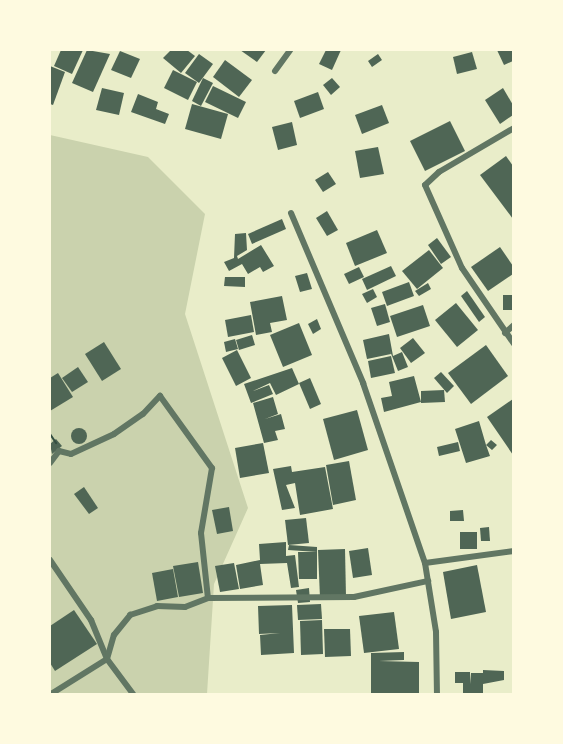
<!DOCTYPE html>
<style>
body{margin:0}
#map{position:relative;width:563px;height:744px;overflow:hidden;background:#e9edc9;font-family:Jost,sans-serif}
div>[style]{position:absolute}
[style*='--x']{left:calc(var(--x)*1px);top:calc(var(--y)*1px);width:calc(var(--w)*1px);rotate:calc(var(--a)*1deg)}
.green>*{inset:0;background:#cad2ad}
.building>*{inset:0;background:#4f6655}
.round{border-radius:50%}
.path>*{height:2px;margin:-1px;padding:0 1px;transform-origin:1px;border-radius:1px;background:#344e41}
.minor>*{height:6px;margin:-3px;padding:0 3px;transform-origin:3px;border-radius:3px;background:#617663}
span{translate:-50% -50%;white-space:nowrap;text-align:center;line-height:1.15;-webkit-text-stroke:5px #fefae0;paint-order:stroke}
.frame{position:absolute;inset:0;border:51px solid #fefae0;pointer-events:none}
</style>
<div id="map">
<div class="green">
<i style="clip-path:polygon(50px 135px,148px 157px,205px 214px,185px 314px,248px 508px,214px 584px,207px 694px,50px 694px)"></i>
</div>
<div class="building">
<i style="clip-path:polygon(61px 50px,83px 50px,72px 74px,54px 66px)"></i>
<i style="clip-path:polygon(87px 50px,110px 54px,93px 92px,72px 83px)"></i>
<i style="clip-path:polygon(171px 50px,187px 50px,195px 56px,181px 73px,163px 58px)"></i>
<i style="clip-path:polygon(240px 50px,266px 50px,257px 62px)"></i>
<i style="clip-path:polygon(326px 50px,341px 50px,332px 70px,319px 64px)"></i>
<i style="clip-path:polygon(497px 50px,513px 50px,513px 61px,504px 65px)"></i>
<i style="clip-path:polygon(120px 51px,140px 59px,131px 78px,111px 70px)"></i>
<i style="clip-path:polygon(472px 52px,477px 69px,457px 74px,453px 57px)"></i>
<i style="clip-path:polygon(199px 54px,213px 64px,199px 83px,185px 73px)"></i>
<i style="clip-path:polygon(378px 54px,382px 60px,372px 67px,368px 61px)"></i>
<i style="clip-path:polygon(225px 60px,252px 80px,239px 97px,213px 77px)"></i>
<i style="clip-path:polygon(50px 66px,65px 72px,53px 105px,50px 104px)"></i>
<i style="clip-path:polygon(173px 70px,197px 82px,188px 100px,164px 88px)"></i>
<i style="clip-path:polygon(203px 78px,213px 83px,201px 106px,192px 101px)"></i>
<i style="clip-path:polygon(332px 78px,340px 87px,331px 95px,323px 85px)"></i>
<i style="clip-path:polygon(213px 86px,246px 102px,238px 118px,205px 102px)"></i>
<i style="clip-path:polygon(102px 88px,124px 93px,119px 115px,96px 110px)"></i>
<i style="clip-path:polygon(503px 88px,513px 105px,513px 115px,500px 124px,485px 100px)"></i>
<i style="clip-path:polygon(318px 92px,324px 109px,300px 118px,294px 101px)"></i>
<i style="clip-path:polygon(138px 94px,158px 102px,156px 109px,169px 114px,165px 124px,131px 112px)"></i>
<i style="clip-path:polygon(192px 104px,228px 114px,221px 139px,185px 129px)"></i>
<i style="clip-path:polygon(382px 105px,389px 123px,362px 134px,355px 115px)"></i>
<i style="clip-path:polygon(450px 121px,465px 151px,425px 171px,410px 141px)"></i>
<i style="clip-path:polygon(292px 122px,297px 145px,278px 150px,272px 127px)"></i>
<i style="clip-path:polygon(378px 147px,384px 174px,360px 178px,355px 151px)"></i>
<i style="clip-path:polygon(506px 156px,513px 166px,513px 219px,480px 175px)"></i>
<i style="clip-path:polygon(328px 172px,336px 184px,323px 192px,315px 180px)"></i>
<i style="clip-path:polygon(327px 211px,338px 230px,327px 236px,316px 218px)"></i>
<i style="clip-path:polygon(282px 219px,286px 229px,252px 244px,248px 234px)"></i>
<i style="clip-path:polygon(377px 230px,387px 253px,355px 266px,346px 243px)"></i>
<i style="clip-path:polygon(246px 233px,247px 250px,237px 256px,238px 259px,261px 245px,274px 266px,263px 272px,260px 267px,248px 274px,242px 264px,229px 271px,224px 262px,234px 258px,235px 234px)"></i>
<i style="clip-path:polygon(437px 238px,451px 257px,441px 264px,428px 245px)"></i>
<i style="clip-path:polygon(500px 247px,513px 266px,513px 274px,488px 291px,471px 267px)"></i>
<i style="clip-path:polygon(429px 250px,443px 268px,417px 289px,402px 271px)"></i>
<i style="clip-path:polygon(391px 266px,396px 276px,367px 290px,362px 279px)"></i>
<i style="clip-path:polygon(359px 267px,364px 277px,349px 284px,344px 274px)"></i>
<i style="clip-path:polygon(307px 273px,312px 289px,300px 292px,295px 276px)"></i>
<i style="clip-path:polygon(225px 277px,245px 277px,245px 287px,224px 286px)"></i>
<i style="clip-path:polygon(409px 282px,414px 296px,387px 306px,382px 292px)"></i>
<i style="clip-path:polygon(428px 283px,431px 289px,419px 296px,415px 291px)"></i>
<i style="clip-path:polygon(373px 289px,377px 297px,367px 303px,362px 294px)"></i>
<i style="clip-path:polygon(467px 291px,485px 317px,479px 322px,461px 296px)"></i>
<i style="clip-path:polygon(503px 295px,513px 295px,513px 310px,503px 310px)"></i>
<i style="clip-path:polygon(282px 296px,287px 320px,270px 323px,272px 332px,256px 335px,250px 302px)"></i>
<i style="clip-path:polygon(456px 303px,478px 330px,457px 347px,435px 320px)"></i>
<i style="clip-path:polygon(385px 304px,390px 322px,377px 326px,371px 308px)"></i>
<i style="clip-path:polygon(423px 305px,430px 326px,397px 337px,390px 316px)"></i>
<i style="clip-path:polygon(251px 315px,254px 332px,228px 337px,225px 320px)"></i>
<i style="clip-path:polygon(317px 319px,321px 329px,313px 334px,308px 324px)"></i>
<i style="clip-path:polygon(299px 323px,312px 355px,283px 367px,270px 335px)"></i>
<i style="clip-path:polygon(389px 334px,393px 356px,402px 352px,408px 367px,398px 371px,390px 351px,391px 354px,367px 359px,363px 340px)"></i>
<i style="clip-path:polygon(252px 335px,255px 345px,239px 350px,236px 340px)"></i>
<i style="clip-path:polygon(413px 338px,425px 353px,411px 363px,400px 348px)"></i>
<i style="clip-path:polygon(235px 339px,238px 349px,226px 352px,224px 342px)"></i>
<i style="clip-path:polygon(104px 342px,121px 369px,102px 381px,85px 354px)"></i>
<i style="clip-path:polygon(486px 345px,508px 376px,471px 404px,448px 373px)"></i>
<i style="clip-path:polygon(237px 350px,251px 378px,236px 386px,222px 358px)"></i>
<i style="clip-path:polygon(391px 356px,395px 373px,371px 378px,368px 361px)"></i>
<i style="clip-path:polygon(78px 367px,88px 382px,72px 392px,62px 378px)"></i>
<i style="clip-path:polygon(292px 368px,299px 384px,276px 395px,270px 383px,253px 391px,269px 385px,273px 394px,251px 403px,244px 384px)"></i>
<i style="clip-path:polygon(441px 372px,454px 386px,447px 393px,434px 378px)"></i>
<i style="clip-path:polygon(58px 373px,73px 397px,50px 411px,50px 378px)"></i>
<i style="clip-path:polygon(414px 376px,421px 402px,384px 412px,381px 398px,392px 396px,389px 382px)"></i>
<i style="clip-path:polygon(310px 378px,321px 404px,310px 409px,299px 383px)"></i>
<i style="clip-path:polygon(444px 390px,445px 402px,421px 403px,421px 391px)"></i>
<i style="clip-path:polygon(273px 397px,278px 414px,265px 419px,281px 414px,285px 429px,275px 431px,278px 440px,264px 443px,253px 403px)"></i>
<i style="clip-path:polygon(513px 399px,513px 455px,487px 417px)"></i>
<i style="clip-path:polygon(357px 410px,368px 450px,334px 460px,323px 419px)"></i>
<i style="clip-path:polygon(479px 421px,486px 445px,491px 440px,497px 445px,492px 450px,486px 445px,490px 456px,466px 463px,455px 429px)"></i>
<i class="round" style="left:71px;top:428px;width:16px;height:16px"></i>
<i style="clip-path:polygon(56px 439px,62px 446px,52px 454px,50px 444px)"></i>
<i style="clip-path:polygon(458px 442px,460px 451px,439px 456px,437px 447px)"></i>
<i style="clip-path:polygon(263px 443px,269px 473px,240px 478px,235px 448px)"></i>
<i style="clip-path:polygon(349px 461px,356px 500px,333px 505px,326px 465px)"></i>
<i style="clip-path:polygon(291px 466px,292px 472px,325px 467px,333px 509px,300px 515px,295px 483px,286px 485px,295px 508px,282px 510px,273px 469px)"></i>
<i style="clip-path:polygon(84px 487px,98px 508px,89px 514px,74px 494px)"></i>
<i style="clip-path:polygon(229px 507px,233px 531px,217px 534px,212px 510px)"></i>
<i style="clip-path:polygon(463px 510px,464px 521px,450px 521px,450px 511px)"></i>
<i style="clip-path:polygon(306px 518px,309px 543px,288px 545px,285px 520px)"></i>
<i style="clip-path:polygon(489px 527px,490px 541px,481px 541px,480px 528px)"></i>
<i style="clip-path:polygon(460px 532px,477px 532px,477px 549px,460px 549px)"></i>
<i style="clip-path:polygon(286px 542px,286px 556px,295px 555px,299px 587px,291px 588px,287px 563px,260px 564px,263px 585px,240px 589px,236px 565px,260px 560px,259px 544px)"></i>
<i style="clip-path:polygon(289px 545px,317px 547px,317px 552px,288px 550px)"></i>
<i style="clip-path:polygon(368px 548px,372px 575px,353px 578px,349px 551px)"></i>
<i style="clip-path:polygon(345px 549px,346px 597px,320px 598px,318px 550px)"></i>
<i style="clip-path:polygon(298px 552px,317px 552px,317px 579px,299px 579px)"></i>
<i style="clip-path:polygon(198px 562px,203px 593px,179px 597px,173px 566px)"></i>
<i style="clip-path:polygon(234px 563px,239px 589px,220px 592px,215px 566px)"></i>
<i style="clip-path:polygon(477px 565px,486px 612px,451px 619px,443px 572px)"></i>
<i style="clip-path:polygon(173px 569px,178px 597px,157px 601px,152px 573px)"></i>
<i style="clip-path:polygon(309px 588px,310px 602px,298px 603px,296px 590px)"></i>
<i style="clip-path:polygon(321px 604px,322px 619px,298px 620px,297px 605px)"></i>
<i style="clip-path:polygon(292px 605px,294px 653px,261px 655px,260px 635px,280px 633px,259px 634px,258px 606px)"></i>
<i style="clip-path:polygon(74px 610px,97px 644px,55px 671px,50px 663px,50px 626px)"></i>
<i style="clip-path:polygon(394px 612px,399px 649px,364px 653px,359px 616px)"></i>
<i style="clip-path:polygon(322px 620px,323px 654px,301px 655px,300px 621px)"></i>
<i style="clip-path:polygon(324px 629px,350px 629px,351px 656px,325px 657px)"></i>
<i style="clip-path:polygon(404px 652px,404px 660px,379px 661px,419px 662px,419px 694px,371px 694px,371px 653px)"></i>
<i style="clip-path:polygon(483px 670px,504px 671px,504px 680px,483px 684px,483px 694px,463px 694px,463px 683px,455px 683px,455px 672px,470px 672px,470px 684px,471px 673px,483px 673px)"></i>
</div>
<div class="path">
<i style="--x:50;--y:434;--w:11;--a:56"></i>
</div>
<div class="minor">
<i style="--x:275;--y:71;--w:26;--a:-54"></i>
<i style="--x:514;--y:128;--w:87;--a:149.6"></i>
<i style="--x:439;--y:172;--w:19;--a:137"></i>
<i style="--x:425;--y:185;--w:91;--a:66"></i>
<i style="--x:462;--y:268;--w:92;--a:55.6"></i>
<i style="--x:291;--y:213;--w:185;--a:67"></i>
<i style="--x:363;--y:383;--w:190;--a:71"></i>
<i style="--x:425;--y:563;--w:70;--a:80.9"></i>
<i style="--x:436;--y:632;--w:62;--a:89.1"></i>
<i style="--x:505;--y:333;--w:12;--a:-42"></i>
<i style="--x:50;--y:463;--w:15;--a:-53"></i>
<i style="--x:59;--y:451;--w:12;--a:14"></i>
<i style="--x:71;--y:454;--w:47;--a:-24.9"></i>
<i style="--x:114;--y:434;--w:35;--a:-35"></i>
<i style="--x:143;--y:414;--w:25;--a:-47"></i>
<i style="--x:160;--y:396;--w:89;--a:54.2"></i>
<i style="--x:212;--y:468;--w:66;--a:99.6"></i>
<i style="--x:201;--y:533;--w:65;--a:83.9"></i>
<i style="--x:50;--y:560;--w:73;--a:55.7"></i>
<i style="--x:91;--y:620;--w:42;--a:67.7"></i>
<i style="--x:107;--y:659;--w:44;--a:53.4"></i>
<i style="--x:425;--y:563;--w:90;--a:-7.7"></i>
<i style="--x:51;--y:694;--w:66;--a:-32"></i>
<i style="--x:107;--y:659;--w:25;--a:-74"></i>
<i style="--x:114;--y:635;--w:26;--a:-51"></i>
<i style="--x:130;--y:615;--w:28;--a:-18"></i>
<i style="--x:157;--y:606;--w:28;--a:2"></i>
<i style="--x:185;--y:607;--w:25;--a:-21"></i>
<i style="--x:208;--y:598;--w:146;--a:-0.4"></i>
<i style="--x:354;--y:597;--w:76;--a:-12.2"></i>
</div>
<div class="frame"></div>
</div>
